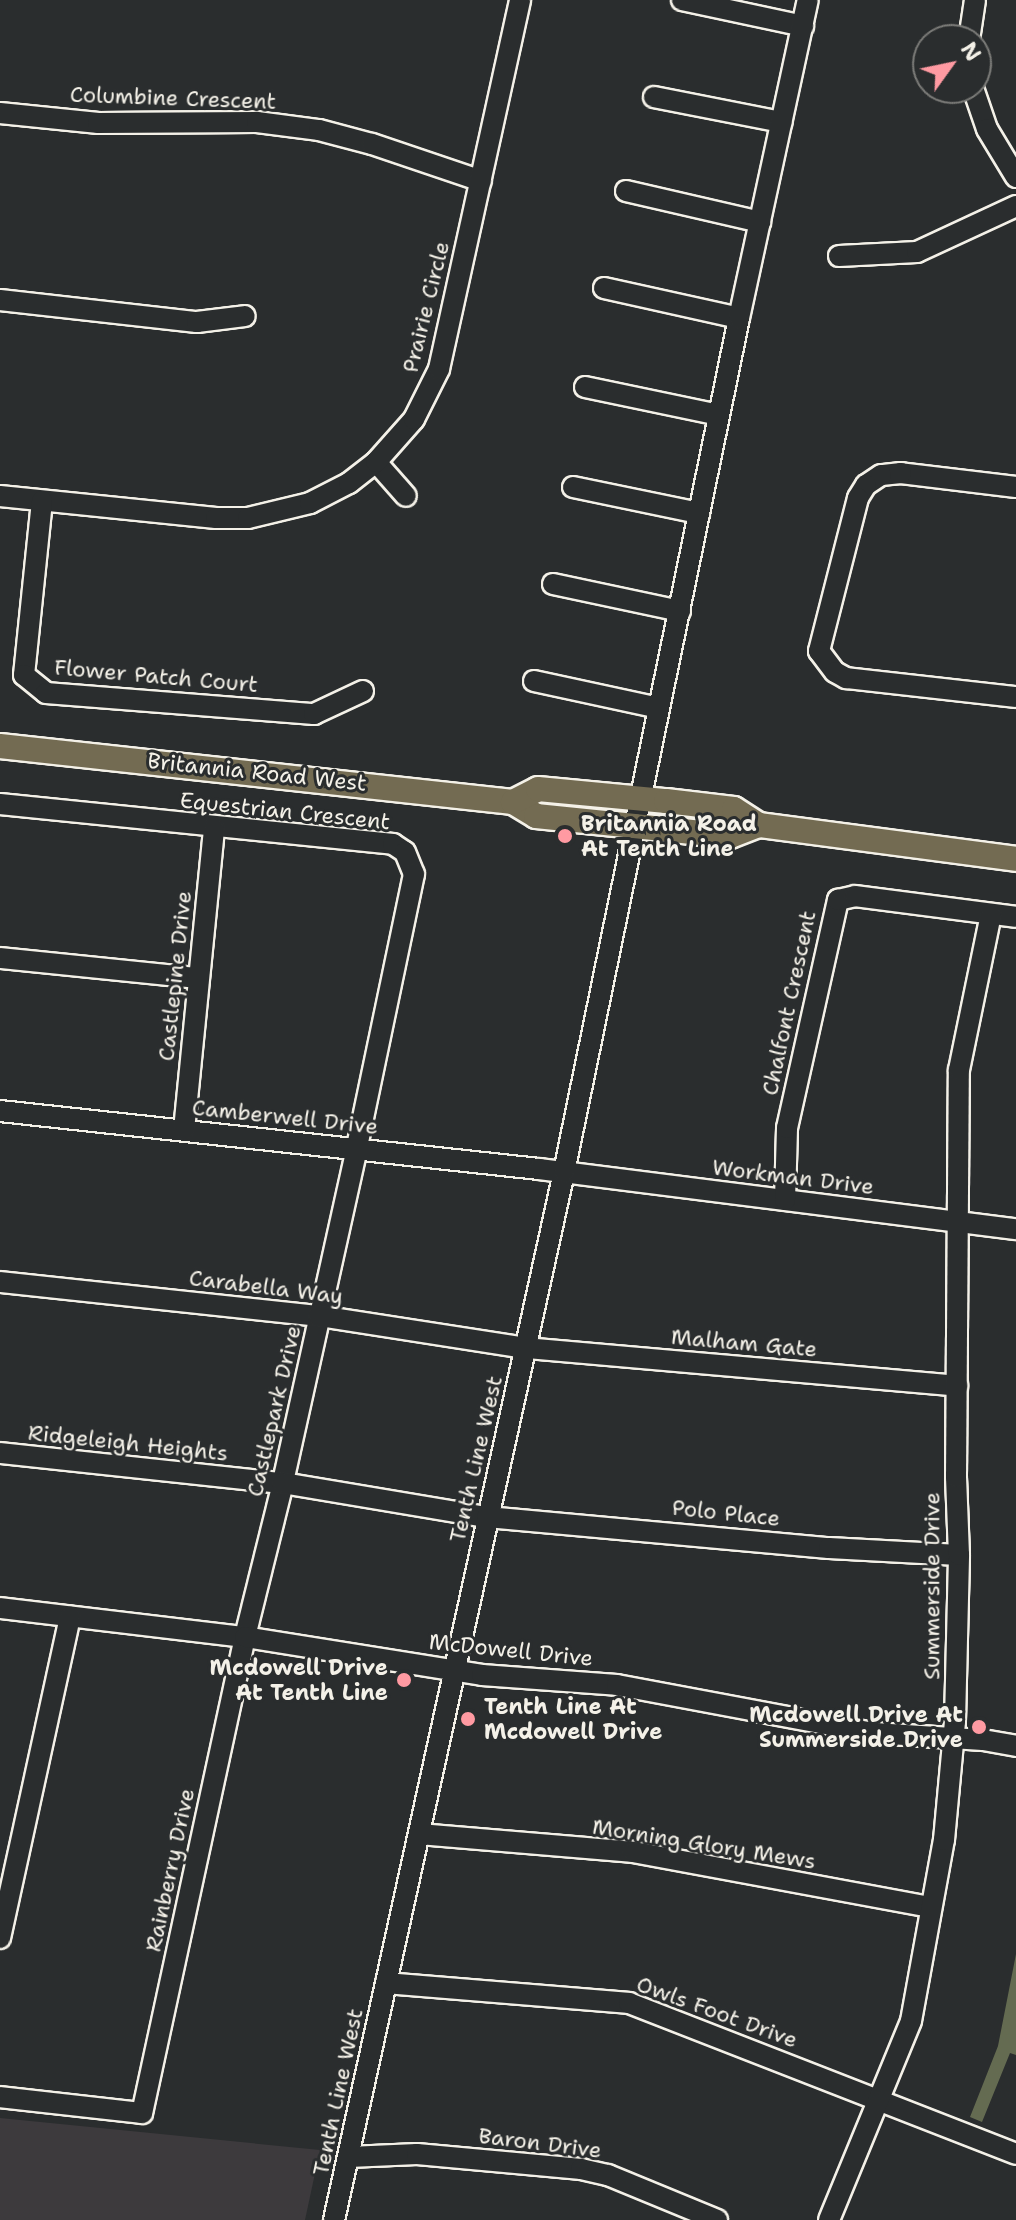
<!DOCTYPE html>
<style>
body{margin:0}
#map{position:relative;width:1016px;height:2220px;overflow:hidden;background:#2a2d2e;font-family:"Shantell Sans",sans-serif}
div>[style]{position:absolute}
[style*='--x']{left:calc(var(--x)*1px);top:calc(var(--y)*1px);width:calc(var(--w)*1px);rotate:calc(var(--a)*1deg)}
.built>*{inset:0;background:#3d3a3d}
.green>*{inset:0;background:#646b51}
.roads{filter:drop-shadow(2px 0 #f4f1e8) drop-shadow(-2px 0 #f4f1e8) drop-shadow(0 2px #f4f1e8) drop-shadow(0 -2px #f4f1e8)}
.minor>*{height:20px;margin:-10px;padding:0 10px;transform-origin:10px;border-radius:10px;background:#2a2d2e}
.major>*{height:24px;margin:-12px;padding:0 12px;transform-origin:12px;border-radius:12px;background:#736b52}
.dots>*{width:22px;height:22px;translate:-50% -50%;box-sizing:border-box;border:4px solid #2a2d2e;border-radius:50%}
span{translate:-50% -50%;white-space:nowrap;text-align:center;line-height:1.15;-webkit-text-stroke:6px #2a2d2e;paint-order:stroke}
.street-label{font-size:22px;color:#f4f1e8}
.poi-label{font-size:22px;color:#f4f1e8;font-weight:700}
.left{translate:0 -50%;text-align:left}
.right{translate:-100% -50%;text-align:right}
.north{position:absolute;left:912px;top:24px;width:80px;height:80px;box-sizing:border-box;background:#2a2d2e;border:2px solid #7b7b78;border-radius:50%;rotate:57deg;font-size:22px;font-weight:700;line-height:32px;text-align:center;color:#f4f1e8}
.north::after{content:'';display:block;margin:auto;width:28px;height:36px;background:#ff9aa2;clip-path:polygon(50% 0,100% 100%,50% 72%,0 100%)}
</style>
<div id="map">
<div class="built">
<i style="clip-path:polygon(0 2118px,320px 2150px,305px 2220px,0 2220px)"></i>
</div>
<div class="green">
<i style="clip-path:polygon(1016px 1954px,1016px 2055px,1010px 2053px,982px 2122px,970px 2117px,998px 2046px)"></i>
</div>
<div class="roads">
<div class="minor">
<i style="--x:682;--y:0;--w:124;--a:12.1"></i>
<i style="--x:969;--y:40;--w:40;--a:-81.5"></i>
<i style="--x:973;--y:88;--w:43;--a:71.1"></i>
<i style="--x:987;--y:129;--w:56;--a:58.9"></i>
<i style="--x:654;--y:97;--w:130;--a:11.1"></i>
<i style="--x:0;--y:113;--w:99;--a:5.8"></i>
<i style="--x:98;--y:123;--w:159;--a:-0.4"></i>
<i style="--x:257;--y:122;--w:63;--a:7.4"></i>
<i style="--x:319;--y:130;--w:55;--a:14.8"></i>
<i style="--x:372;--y:144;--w:115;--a:18.7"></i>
<i style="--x:626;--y:191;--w:138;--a:13"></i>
<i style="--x:839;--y:256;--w:78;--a:-2.9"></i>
<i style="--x:917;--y:252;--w:109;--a:-24.9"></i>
<i style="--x:604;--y:288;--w:138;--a:12.5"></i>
<i style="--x:0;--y:300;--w:198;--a:6.4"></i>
<i style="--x:197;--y:322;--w:48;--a:-7.1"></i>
<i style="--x:585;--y:387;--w:137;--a:11.8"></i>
<i style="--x:376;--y:462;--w:45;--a:48.6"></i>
<i style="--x:573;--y:487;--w:129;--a:11.7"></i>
<i style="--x:1016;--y:487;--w:116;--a:-173.1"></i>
<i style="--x:901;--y:473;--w:20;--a:174"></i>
<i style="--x:881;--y:475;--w:18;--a:146"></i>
<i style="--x:866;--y:485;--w:15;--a:122"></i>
<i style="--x:858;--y:498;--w:158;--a:104.3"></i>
<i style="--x:819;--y:651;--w:26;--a:53"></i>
<i style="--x:835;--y:672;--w:13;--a:29"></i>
<i style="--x:846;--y:678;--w:171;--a:6.4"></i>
<i style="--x:0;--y:496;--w:217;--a:5.8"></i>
<i style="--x:216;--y:518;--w:32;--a:0"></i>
<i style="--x:248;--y:518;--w:64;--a:-13.6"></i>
<i style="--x:310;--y:503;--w:44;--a:-27.1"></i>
<i style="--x:349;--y:483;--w:34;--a:-38"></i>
<i style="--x:376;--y:462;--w:57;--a:-48.5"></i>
<i style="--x:414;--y:419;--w:56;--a:-63.4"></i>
<i style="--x:439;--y:369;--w:378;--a:-77.6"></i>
<i style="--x:42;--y:501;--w:175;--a:95.9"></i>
<i style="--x:24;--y:675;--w:28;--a:39"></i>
<i style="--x:46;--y:693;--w:269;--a:4.5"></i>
<i style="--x:314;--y:714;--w:54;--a:-25.1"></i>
<i style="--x:553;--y:584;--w:130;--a:12"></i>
<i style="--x:534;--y:681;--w:128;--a:12.2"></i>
<i style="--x:0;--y:804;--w:395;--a:5.8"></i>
<i style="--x:393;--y:844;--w:14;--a:34"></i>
<i style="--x:405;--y:852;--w:24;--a:68"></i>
<i style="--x:414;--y:874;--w:280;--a:101.8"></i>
<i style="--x:357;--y:1148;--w:343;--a:102.5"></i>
<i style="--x:283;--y:1483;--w:159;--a:103.9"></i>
<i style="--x:245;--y:1637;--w:487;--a:102.2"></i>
<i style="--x:142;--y:2113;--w:143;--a:-173.6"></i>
<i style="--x:0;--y:958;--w:199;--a:5.8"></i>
<i style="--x:0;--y:1111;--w:542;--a:6.14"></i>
<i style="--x:539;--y:1169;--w:481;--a:7.2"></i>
<i style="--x:184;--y:1130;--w:303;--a:-84.3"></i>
<i style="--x:785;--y:1200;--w:72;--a:-88.4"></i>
<i style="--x:787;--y:1128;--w:234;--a:-77.4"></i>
<i style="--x:838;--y:900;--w:17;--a:-13"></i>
<i style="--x:855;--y:896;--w:162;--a:7.4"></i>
<i style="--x:0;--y:1282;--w:321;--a:6.1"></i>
<i style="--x:319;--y:1316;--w:209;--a:8.8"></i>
<i style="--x:526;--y:1348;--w:433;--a:5"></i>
<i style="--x:0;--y:1453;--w:285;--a:6.1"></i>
<i style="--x:283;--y:1483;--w:207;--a:9.5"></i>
<i style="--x:487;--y:1517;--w:343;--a:5.2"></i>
<i style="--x:829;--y:1548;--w:130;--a:3.1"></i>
<i style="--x:0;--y:1608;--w:247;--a:6.8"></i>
<i style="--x:245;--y:1637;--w:240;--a:9.1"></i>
<i style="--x:482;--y:1675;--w:135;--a:4.2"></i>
<i style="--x:617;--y:1685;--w:261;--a:10.6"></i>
<i style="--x:874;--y:1733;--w:109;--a:3.7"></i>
<i style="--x:983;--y:1740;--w:34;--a:10"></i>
<i style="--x:420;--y:1834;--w:214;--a:4.8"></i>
<i style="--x:633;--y:1852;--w:303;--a:10.5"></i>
<i style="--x:0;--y:1938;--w:329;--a:-77.7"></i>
<i style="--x:386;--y:1983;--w:244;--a:4.7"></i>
<i style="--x:629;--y:2003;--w:415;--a:21.3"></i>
<i style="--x:349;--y:2157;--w:68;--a:-2.5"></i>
<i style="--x:417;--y:2154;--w:165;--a:5.2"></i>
<i style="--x:581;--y:2169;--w:28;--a:13"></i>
<i style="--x:608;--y:2175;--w:118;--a:22.4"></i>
<i style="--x:334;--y:2220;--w:1073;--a:-77.62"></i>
<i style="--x:564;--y:1172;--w:872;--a:-78.42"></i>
<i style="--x:739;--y:318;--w:325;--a:-77.8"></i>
<i style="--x:829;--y:2220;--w:215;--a:-67.6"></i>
<i style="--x:911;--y:2021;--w:184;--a:-79.7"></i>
<i style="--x:944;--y:1840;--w:120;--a:-84.7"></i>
<i style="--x:955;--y:1721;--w:166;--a:-88.6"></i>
<i style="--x:959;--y:1555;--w:78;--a:-92.2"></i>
<i style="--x:956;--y:1477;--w:407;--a:-89.6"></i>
<i style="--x:959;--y:1070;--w:159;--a:-78.4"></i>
</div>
<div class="major">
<i style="--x:0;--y:746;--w:516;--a:6.23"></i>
<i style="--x:513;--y:802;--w:27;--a:31"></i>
<i style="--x:536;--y:816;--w:99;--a:5.8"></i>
<i style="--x:634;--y:826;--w:97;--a:5.9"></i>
<i style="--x:730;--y:836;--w:31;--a:-21"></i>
<i style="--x:513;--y:802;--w:28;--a:-27"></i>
<i style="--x:538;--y:789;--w:129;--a:5.4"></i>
<i style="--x:666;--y:801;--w:68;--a:6.7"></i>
<i style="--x:734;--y:809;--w:30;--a:33"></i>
<i style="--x:759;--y:825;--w:259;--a:7.5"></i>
</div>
</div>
<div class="dots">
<i style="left:565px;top:836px;background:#ff9aa2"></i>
<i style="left:404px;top:1680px;background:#ff9aa2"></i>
<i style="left:468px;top:1719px;background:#ff9aa2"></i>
<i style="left:979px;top:1727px;background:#ff9aa2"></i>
</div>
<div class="street-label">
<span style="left:173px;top:98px;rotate:2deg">Columbine Crescent</span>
<span style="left:426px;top:307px;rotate:-76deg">Prairie Circle</span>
<span style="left:156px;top:676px;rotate:5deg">Flower Patch Court</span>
<span style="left:257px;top:772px;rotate:6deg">Britannia Road West</span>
<span style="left:285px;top:811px;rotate:6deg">Equestrian Crescent</span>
<span style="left:175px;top:976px;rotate:-84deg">Castlepine Drive</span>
<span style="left:789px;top:1003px;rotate:-78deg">Chalfont Crescent</span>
<span style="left:285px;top:1117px;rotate:6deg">Camberwell Drive</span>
<span style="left:793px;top:1177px;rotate:7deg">Workman Drive</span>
<span style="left:266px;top:1287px;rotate:7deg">Carabella Way</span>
<span style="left:744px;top:1343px;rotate:5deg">Malham Gate</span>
<span style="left:274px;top:1411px;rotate:-77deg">Castlepark Drive</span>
<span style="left:128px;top:1443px;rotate:6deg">Ridgeleigh Heights</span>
<span style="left:476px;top:1459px;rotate:-77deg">Tenth Line West</span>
<span style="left:726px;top:1513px;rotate:6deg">Polo Place</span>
<span style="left:932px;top:1586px;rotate:-90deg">Summerside Drive</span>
<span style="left:511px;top:1650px;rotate:6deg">McDowell Drive</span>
<span style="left:704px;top:1844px;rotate:9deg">Morning Glory Mews</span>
<span style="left:170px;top:1870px;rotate:-78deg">Rainberry Drive</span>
<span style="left:717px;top:2012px;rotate:20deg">Owls Foot Drive</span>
<span style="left:338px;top:2092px;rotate:-78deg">Tenth Line West</span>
<span style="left:540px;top:2143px;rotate:7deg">Baron Drive</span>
</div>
<div class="poi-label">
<span class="left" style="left:581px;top:836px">Britannia Road<br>At Tenth Line</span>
<span class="right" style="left:388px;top:1680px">Mcdowell Drive<br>At Tenth Line</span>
<span class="left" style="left:484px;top:1719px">Tenth Line At<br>Mcdowell Drive</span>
<span class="right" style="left:963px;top:1727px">Mcdowell Drive At<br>Summerside Drive</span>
</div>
<div class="north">N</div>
</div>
